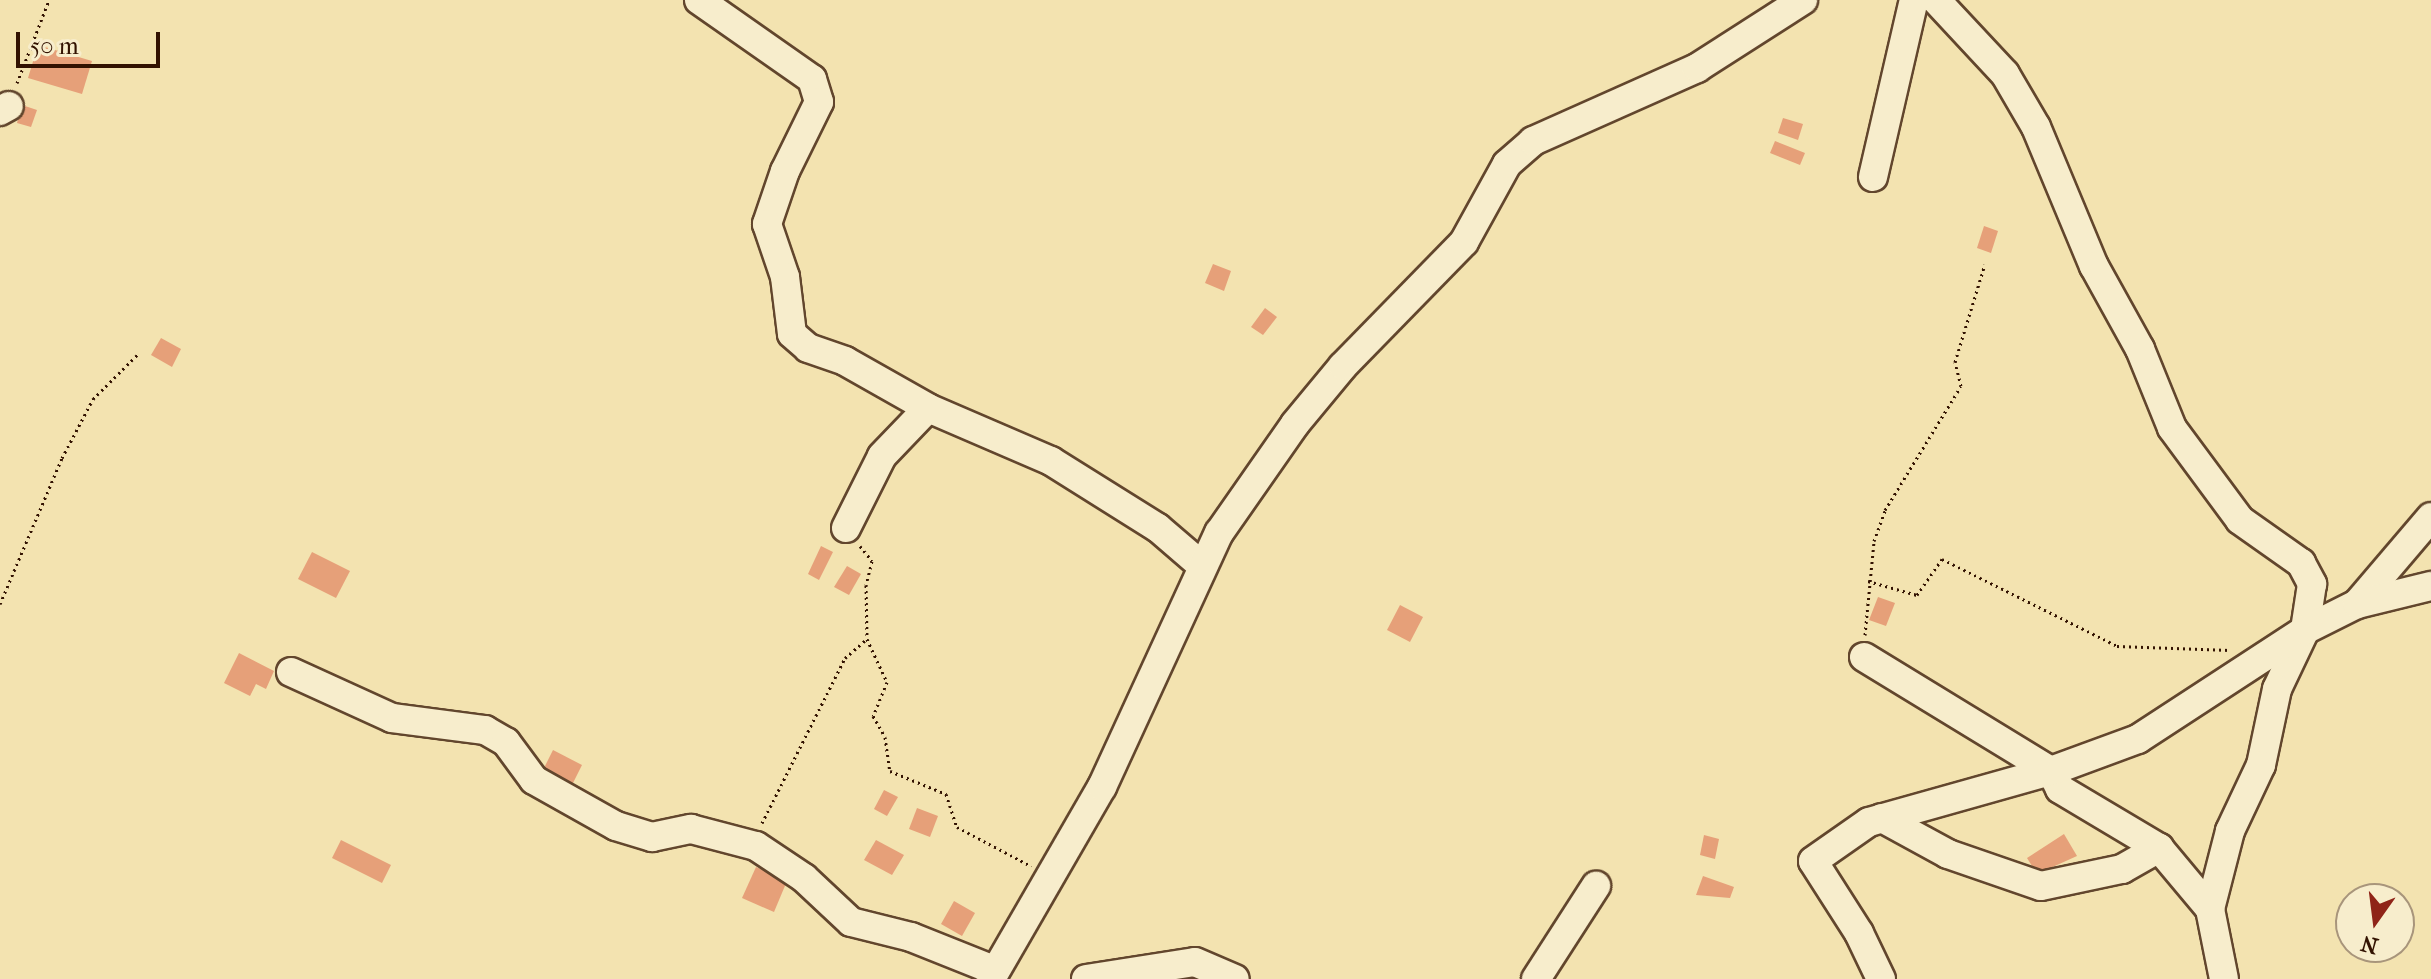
<!DOCTYPE html>
<style>
body{margin:0}
#map{position:relative;width:2431px;height:979px;overflow:hidden;background:#f3e3b0;font-family:"IM FELL French Canon",serif}
div>[style]{position:absolute}
[style*='--x']{left:calc(var(--x)*1px);top:calc(var(--y)*1px);width:calc(var(--w)*1px);rotate:calc(var(--a)*1deg)}
.building>*{inset:0;background:#e6a079}
.path>*{height:3px;margin-top:-1.5px;transform-origin:0;background:repeating-linear-gradient(90deg,#321201 0 2px,transparent 0 6px)}
.roads{filter:drop-shadow(2px 0 #62462d) drop-shadow(-2px 0 #62462d) drop-shadow(0 2px #62462d) drop-shadow(0 -2px #62462d)}
.minor>*{height:28px;margin:-14px;padding:0 14px;transform-origin:14px;border-radius:14px;background:#f7edcc}
span{translate:-50% -50%;white-space:nowrap;text-align:center;line-height:1.15;-webkit-text-stroke:7px #f7edcc;paint-order:stroke}
.north{position:absolute;left:2335px;top:883px;width:80px;height:80px;box-sizing:border-box;background:#f7edcc;border:2px solid #a8957b;border-radius:50%;rotate:194deg;font-size:22px;font-weight:700;line-height:32px;text-align:center;color:#321201}
.north::after{content:'';display:block;margin:auto;width:28px;height:36px;background:#8f2418;clip-path:polygon(50% 0,100% 100%,50% 72%,0 100%)}
.scale{position:absolute;left:16px;top:32px;width:144px;height:36px;box-sizing:border-box;border:4px solid #321201;border-top:0;padding-left:10px;font-size:24px;line-height:28px;white-space:nowrap;color:#321201;-webkit-text-stroke:6px #f7edcc;paint-order:stroke}
</style>
<div id="map">
<div class="building">
<i style="clip-path:polygon(38px 45px,92px 61px,82px 94px,28px 78px)"></i>
<i style="clip-path:polygon(22px 105px,37px 110px,31px 127px,17px 123px)"></i>
<i style="clip-path:polygon(1783px 118px,1803px 124px,1798px 140px,1778px 133px)"></i>
<i style="clip-path:polygon(1775px 141px,1805px 153px,1800px 165px,1770px 153px)"></i>
<i style="clip-path:polygon(1984px 226px,1998px 231px,1991px 253px,1977px 248px)"></i>
<i style="clip-path:polygon(1213px 264px,1231px 271px,1224px 291px,1205px 283px)"></i>
<i style="clip-path:polygon(1265px 308px,1277px 317px,1263px 335px,1251px 327px)"></i>
<i style="clip-path:polygon(161px 338px,181px 349px,172px 367px,151px 355px)"></i>
<i style="clip-path:polygon(821px 546px,833px 552px,819px 580px,808px 574px)"></i>
<i style="clip-path:polygon(312px 552px,350px 571px,336px 598px,298px 579px)"></i>
<i style="clip-path:polygon(847px 566px,861px 574px,849px 595px,834px 587px)"></i>
<i style="clip-path:polygon(1878px 597px,1895px 603px,1886px 626px,1869px 620px)"></i>
<i style="clip-path:polygon(1400px 605px,1423px 617px,1410px 642px,1387px 630px)"></i>
<i style="clip-path:polygon(239px 653px,274px 671px,266px 689px,256px 684px,250px 696px,224px 683px)"></i>
<i style="clip-path:polygon(553px 750px,582px 765px,571px 787px,542px 772px)"></i>
<i style="clip-path:polygon(884px 790px,898px 797px,887px 816px,874px 809px)"></i>
<i style="clip-path:polygon(917px 808px,938px 816px,930px 837px,909px 829px)"></i>
<i style="clip-path:polygon(2064px 834px,2077px 856px,2037px 874px,2027px 858px)"></i>
<i style="clip-path:polygon(1704px 835px,1719px 839px,1715px 859px,1700px 855px)"></i>
<i style="clip-path:polygon(341px 840px,391px 865px,382px 883px,332px 858px)"></i>
<i style="clip-path:polygon(876px 840px,904px 855px,892px 875px,864px 860px)"></i>
<i style="clip-path:polygon(756px 867px,787px 881px,774px 912px,742px 898px)"></i>
<i style="clip-path:polygon(1703px 876px,1734px 887px,1730px 898px,1696px 895px)"></i>
<i style="clip-path:polygon(954px 901px,975px 913px,962px 936px,941px 924px)"></i>
</div>
<div class="path">
<i style="--x:17;--y:83;--w:89;--a:-68.9"></i>
<i style="--x:860;--y:546;--w:19;--a:51"></i>
<i style="--x:872;--y:561;--w:25;--a:104"></i>
<i style="--x:866;--y:585;--w:54;--a:88.9"></i>
<i style="--x:867;--y:639;--w:47;--a:65.1"></i>
<i style="--x:887;--y:682;--w:37;--a:112"></i>
<i style="--x:873;--y:716;--w:24;--a:60"></i>
<i style="--x:885;--y:737;--w:34;--a:82"></i>
<i style="--x:890;--y:771;--w:61;--a:22.3"></i>
<i style="--x:946;--y:794;--w:35;--a:72"></i>
<i style="--x:957;--y:827;--w:84;--a:27.8"></i>
<i style="--x:1868;--y:581;--w:51;--a:15.9"></i>
<i style="--x:1917;--y:595;--w:44;--a:-55.2"></i>
<i style="--x:1942;--y:559;--w:195;--a:26.4"></i>
<i style="--x:2117;--y:646;--w:113;--a:2"></i>
<i style="--x:0;--y:604;--w:159;--a:-67"></i>
<i style="--x:62;--y:458;--w:67;--a:-62.3"></i>
<i style="--x:93;--y:399;--w:64;--a:-45"></i>
<i style="--x:1865;--y:635;--w:94;--a:-84.5"></i>
<i style="--x:1874;--y:541;--w:33;--a:-70"></i>
<i style="--x:1885;--y:510;--w:145;--a:-58.5"></i>
<i style="--x:1961;--y:386;--w:25;--a:-104"></i>
<i style="--x:1955;--y:362;--w:102;--a:-73"></i>
<i style="--x:762;--y:823;--w:185;--a:-63.3"></i>
<i style="--x:845;--y:658;--w:29;--a:-41"></i>
</div>
<div class="roads">
<div class="minor">
<i style="--x:699;--y:0;--w:138;--a:35"></i>
<i style="--x:812;--y:79;--w:24;--a:73"></i>
<i style="--x:819;--y:102;--w:77;--a:116.2"></i>
<i style="--x:785;--y:171;--w:56;--a:108.8"></i>
<i style="--x:767;--y:224;--w:56;--a:71.2"></i>
<i style="--x:785;--y:277;--w:57;--a:83"></i>
<i style="--x:792;--y:334;--w:21;--a:41"></i>
<i style="--x:808;--y:348;--w:39;--a:19"></i>
<i style="--x:845;--y:361;--w:95;--a:29.5"></i>
<i style="--x:928;--y:408;--w:134;--a:23.3"></i>
<i style="--x:1051;--y:461;--w:126;--a:32.1"></i>
<i style="--x:1158;--y:528;--w:57;--a:40.7"></i>
<i style="--x:1936;--y:0;--w:101;--a:47"></i>
<i style="--x:2005;--y:74;--w:61;--a:59.7"></i>
<i style="--x:2036;--y:127;--w:151;--a:67.4"></i>
<i style="--x:2094;--y:266;--w:95;--a:61"></i>
<i style="--x:2140;--y:349;--w:85;--a:67.9"></i>
<i style="--x:2172;--y:428;--w:114;--a:53.5"></i>
<i style="--x:2240;--y:520;--w:75;--a:35.2"></i>
<i style="--x:2301;--y:563;--w:24;--a:62"></i>
<i style="--x:2312;--y:584;--w:47;--a:98.7"></i>
<i style="--x:2305;--y:630;--w:65;--a:115.4"></i>
<i style="--x:2277;--y:689;--w:78;--a:101.9"></i>
<i style="--x:2261;--y:765;--w:73;--a:115.2"></i>
<i style="--x:2230;--y:831;--w:81;--a:104.4"></i>
<i style="--x:2210;--y:909;--w:71;--a:78.7"></i>
<i style="--x:0;--y:111;--w:10;--a:-29"></i>
<i style="--x:1873;--y:177;--w:182;--a:-77"></i>
<i style="--x:846;--y:528;--w:80;--a:-63.4"></i>
<i style="--x:882;--y:456;--w:66;--a:-46.2"></i>
<i style="--x:2357;--y:604;--w:114;--a:-49.6"></i>
<i style="--x:1864;--y:657;--w:219;--a:31.4"></i>
<i style="--x:2051;--y:771;--w:20;--a:63"></i>
<i style="--x:2060;--y:789;--w:115;--a:30.8"></i>
<i style="--x:2159;--y:848;--w:80;--a:50.1"></i>
<i style="--x:291;--y:672;--w:111;--a:24.5"></i>
<i style="--x:392;--y:718;--w:94;--a:7.4"></i>
<i style="--x:485;--y:730;--w:24;--a:30"></i>
<i style="--x:506;--y:742;--w:47;--a:53.6"></i>
<i style="--x:534;--y:780;--w:94;--a:29.3"></i>
<i style="--x:616;--y:826;--w:38;--a:17"></i>
<i style="--x:652;--y:837;--w:40;--a:-12"></i>
<i style="--x:691;--y:829;--w:67;--a:14.7"></i>
<i style="--x:756;--y:846;--w:58;--a:33.7"></i>
<i style="--x:804;--y:878;--w:64;--a:43.1"></i>
<i style="--x:851;--y:922;--w:62;--a:14"></i>
<i style="--x:911;--y:937;--w:89;--a:21.7"></i>
<i style="--x:1882;--y:818;--w:75;--a:28.6"></i>
<i style="--x:1948;--y:854;--w:98;--a:19"></i>
<i style="--x:2041;--y:886;--w:83;--a:-11.9"></i>
<i style="--x:2122;--y:869;--w:43;--a:-29.6"></i>
<i style="--x:991;--y:979;--w:222;--a:-60"></i>
<i style="--x:1102;--y:787;--w:280;--a:-65.3"></i>
<i style="--x:1219;--y:533;--w:133;--a:-55.1"></i>
<i style="--x:1295;--y:424;--w:75;--a:-50.4"></i>
<i style="--x:1343;--y:366;--w:173;--a:-45.7"></i>
<i style="--x:1464;--y:242;--w:89;--a:-61.1"></i>
<i style="--x:1507;--y:164;--w:35;--a:-41"></i>
<i style="--x:1533;--y:141;--w:180;--a:-24"></i>
<i style="--x:1697;--y:68;--w:126;--a:-32.7"></i>
<i style="--x:1086;--y:979;--w:110;--a:-8.9"></i>
<i style="--x:1195;--y:962;--w:43;--a:23"></i>
<i style="--x:1536;--y:979;--w:111;--a:-57.2"></i>
<i style="--x:1881;--y:979;--w:51;--a:-115.6"></i>
<i style="--x:1859;--y:933;--w:85;--a:-122.6"></i>
<i style="--x:1813;--y:861;--w:68;--a:-34.9"></i>
<i style="--x:1869;--y:822;--w:189;--a:-15.7"></i>
<i style="--x:2051;--y:771;--w:93;--a:-20.2"></i>
<i style="--x:2138;--y:739;--w:199;--a:-33.1"></i>
<i style="--x:2305;--y:630;--w:58;--a:-26.6"></i>
<i style="--x:2357;--y:604;--w:76;--a:-13.7"></i>
</div>
</div>
<div class="north">N</div>
<div class="scale">50 m</div>
</div>
